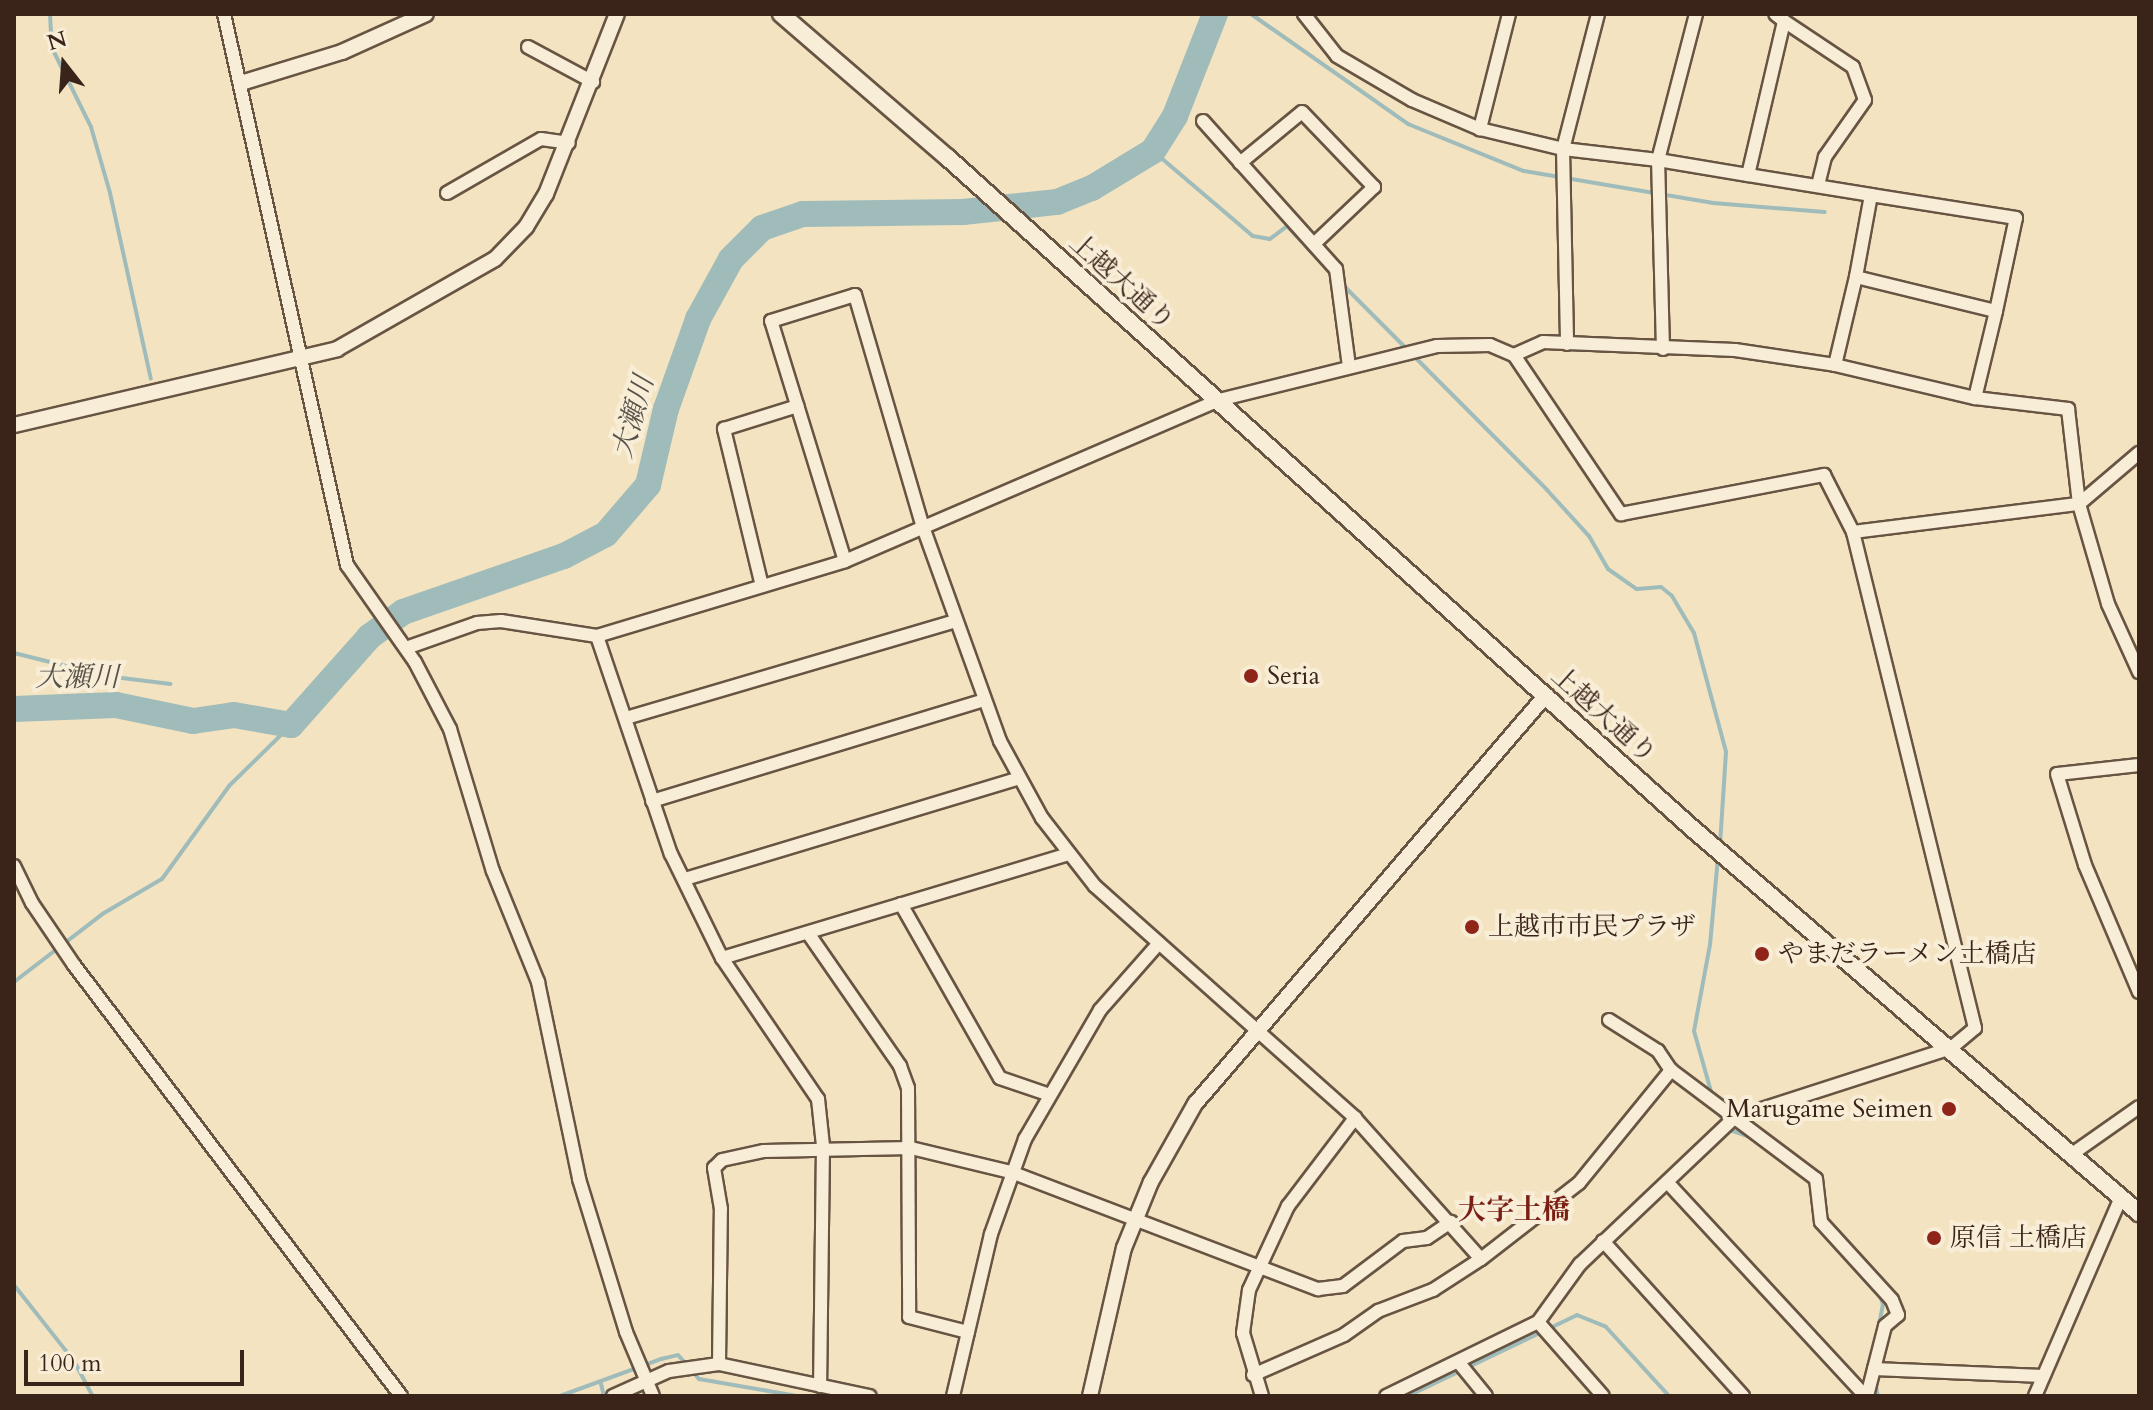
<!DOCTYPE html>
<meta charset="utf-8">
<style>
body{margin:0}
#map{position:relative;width:2153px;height:1410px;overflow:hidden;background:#f4e3c0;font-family:Cardo,"Noto Serif JP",serif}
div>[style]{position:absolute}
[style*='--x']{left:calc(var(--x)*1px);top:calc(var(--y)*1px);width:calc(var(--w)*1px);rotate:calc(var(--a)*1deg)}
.stream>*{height:4px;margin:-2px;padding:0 2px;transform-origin:2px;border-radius:2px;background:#9fbcbb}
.river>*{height:26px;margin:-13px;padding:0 13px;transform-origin:13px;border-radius:13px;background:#9fbcbb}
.roads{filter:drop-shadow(2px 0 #685443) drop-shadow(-2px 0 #685443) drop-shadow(0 2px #685443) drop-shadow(0 -2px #685443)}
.minor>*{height:12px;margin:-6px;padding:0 6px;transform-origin:6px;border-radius:6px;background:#f8edd6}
.tertiary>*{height:14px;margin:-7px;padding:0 7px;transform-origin:7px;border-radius:7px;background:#f8edd6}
.secondary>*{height:16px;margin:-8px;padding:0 8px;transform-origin:8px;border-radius:8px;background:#f8edd6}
.dots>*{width:22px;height:22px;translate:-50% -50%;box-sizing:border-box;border:4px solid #f8edd6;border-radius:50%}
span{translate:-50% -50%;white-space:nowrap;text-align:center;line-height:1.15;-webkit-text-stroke:8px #f8edd6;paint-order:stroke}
.street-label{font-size:26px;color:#3a2419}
.poi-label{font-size:26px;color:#3a2419}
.left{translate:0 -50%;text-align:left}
.right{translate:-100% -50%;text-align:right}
.water-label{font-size:28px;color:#58524a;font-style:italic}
.neighbourhood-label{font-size:28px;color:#7a1f14;font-weight:700}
.frame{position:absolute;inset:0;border:16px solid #3a2419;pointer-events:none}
.north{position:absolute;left:24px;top:24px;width:80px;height:80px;-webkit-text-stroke:6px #f8edd6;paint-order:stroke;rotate:343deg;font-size:22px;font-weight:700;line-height:32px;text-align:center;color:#3a2419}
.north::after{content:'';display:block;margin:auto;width:28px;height:36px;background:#3a2419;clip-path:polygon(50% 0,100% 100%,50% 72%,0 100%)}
.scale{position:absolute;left:24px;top:1350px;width:220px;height:36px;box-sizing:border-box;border:4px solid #3a2419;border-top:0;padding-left:10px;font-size:24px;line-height:28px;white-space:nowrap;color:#3a2419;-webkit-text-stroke:6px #f8edd6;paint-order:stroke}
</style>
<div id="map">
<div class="stream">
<i style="--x:50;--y:14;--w:34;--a:87"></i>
<i style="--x:52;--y:48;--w:88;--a:63.7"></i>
<i style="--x:91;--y:127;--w:69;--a:73.9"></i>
<i style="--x:110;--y:193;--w:190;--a:77.6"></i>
<i style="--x:1251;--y:14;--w:192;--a:35"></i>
<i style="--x:1408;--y:124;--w:125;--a:22.1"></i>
<i style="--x:1524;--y:171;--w:192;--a:9.6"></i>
<i style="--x:1713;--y:203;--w:112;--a:4.6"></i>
<i style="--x:1153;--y:151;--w:131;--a:40.4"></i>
<i style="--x:1253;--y:236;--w:17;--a:10"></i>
<i style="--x:1270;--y:239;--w:21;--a:-37"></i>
<i style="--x:1287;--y:226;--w:67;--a:46.8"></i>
<i style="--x:1342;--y:284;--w:291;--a:45.1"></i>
<i style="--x:1547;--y:490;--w:62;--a:47.6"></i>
<i style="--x:1589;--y:536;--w:38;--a:60"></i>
<i style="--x:1608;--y:569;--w:35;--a:35"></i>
<i style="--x:1637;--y:589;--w:24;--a:-5"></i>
<i style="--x:1661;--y:587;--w:14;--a:39"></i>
<i style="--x:1672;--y:596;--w:43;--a:59.3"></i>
<i style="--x:1694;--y:633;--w:123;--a:74.9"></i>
<i style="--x:1726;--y:752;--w:92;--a:93.7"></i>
<i style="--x:14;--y:653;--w:95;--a:14"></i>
<i style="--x:106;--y:676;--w:65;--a:7"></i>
<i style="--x:14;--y:982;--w:113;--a:-37.5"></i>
<i style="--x:104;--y:913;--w:67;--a:-30.4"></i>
<i style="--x:162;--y:879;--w:115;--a:-54.2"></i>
<i style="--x:229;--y:786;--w:87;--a:-44.5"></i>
<i style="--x:1712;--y:1095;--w:66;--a:-105.7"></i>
<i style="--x:1694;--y:1031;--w:87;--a:-79.5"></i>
<i style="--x:1710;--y:945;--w:88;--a:-84.8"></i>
<i style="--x:1715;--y:1108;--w:27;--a:56"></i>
<i style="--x:1730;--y:1130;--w:28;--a:19"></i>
<i style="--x:14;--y:1285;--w:97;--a:51.7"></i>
<i style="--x:74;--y:1361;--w:40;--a:62"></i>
<i style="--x:1877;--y:1335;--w:32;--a:-79"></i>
<i style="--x:1883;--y:1304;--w:12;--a:-110"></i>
<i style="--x:692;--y:1371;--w:11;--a:49"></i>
<i style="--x:699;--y:1379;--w:99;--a:9.8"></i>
<i style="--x:1875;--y:1383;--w:13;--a:77"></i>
<i style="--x:601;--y:1384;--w:12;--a:76"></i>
<i style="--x:560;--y:1396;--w:108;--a:-20.1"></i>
<i style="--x:661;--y:1359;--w:17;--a:-13"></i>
<i style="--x:678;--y:1355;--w:12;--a:48"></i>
<i style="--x:1408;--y:1396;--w:187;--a:-25.6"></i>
<i style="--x:1577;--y:1315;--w:31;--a:22"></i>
<i style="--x:1606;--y:1327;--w:93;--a:47.6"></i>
</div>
<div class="river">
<i style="--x:14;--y:709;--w:102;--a:-2.2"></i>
<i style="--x:116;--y:705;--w:79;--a:11.7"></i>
<i style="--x:193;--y:721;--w:41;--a:-8.3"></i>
<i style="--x:234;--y:715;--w:58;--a:10"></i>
<i style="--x:291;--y:725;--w:118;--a:-48.4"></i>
<i style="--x:369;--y:637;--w:42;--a:-36.3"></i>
<i style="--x:403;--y:612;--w:170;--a:-19.2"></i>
<i style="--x:564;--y:556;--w:47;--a:-27.6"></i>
<i style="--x:606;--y:534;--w:65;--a:-49.4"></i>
<i style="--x:648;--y:485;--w:78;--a:-76.7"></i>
<i style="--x:666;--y:409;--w:96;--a:-70.4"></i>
<i style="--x:698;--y:319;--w:68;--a:-61.2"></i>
<i style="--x:731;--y:259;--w:44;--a:-45"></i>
<i style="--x:762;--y:228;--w:43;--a:-18.9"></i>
<i style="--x:803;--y:214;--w:160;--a:-0.7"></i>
<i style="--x:963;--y:212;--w:95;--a:-6.1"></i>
<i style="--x:1057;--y:202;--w:38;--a:-22"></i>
<i style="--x:1092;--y:188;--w:71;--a:-31.2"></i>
<i style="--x:1153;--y:151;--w:41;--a:-57.8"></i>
<i style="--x:1175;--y:116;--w:110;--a:-68.6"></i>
</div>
<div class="roads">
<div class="minor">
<i style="--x:224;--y:14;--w:565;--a:77.42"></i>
<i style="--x:347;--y:565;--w:118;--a:55"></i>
<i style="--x:415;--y:662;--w:76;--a:62.4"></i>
<i style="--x:450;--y:729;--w:148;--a:73.2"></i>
<i style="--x:493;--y:871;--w:120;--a:67.9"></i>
<i style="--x:538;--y:982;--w:201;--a:78.2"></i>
<i style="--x:579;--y:1179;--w:160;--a:72.9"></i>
<i style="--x:626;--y:1332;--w:69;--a:67.1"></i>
<i style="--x:1304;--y:14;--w:53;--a:51.8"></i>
<i style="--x:1337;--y:56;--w:87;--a:30.4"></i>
<i style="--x:1412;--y:100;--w:74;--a:23.1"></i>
<i style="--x:1509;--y:14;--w:119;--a:104.2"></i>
<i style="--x:1480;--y:129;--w:85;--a:13.5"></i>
<i style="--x:1563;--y:149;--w:195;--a:88.8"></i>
<i style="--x:1598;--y:14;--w:139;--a:104.5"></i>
<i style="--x:1563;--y:149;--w:96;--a:6.6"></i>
<i style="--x:1658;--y:160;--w:151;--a:-75.4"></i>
<i style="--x:1784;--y:21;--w:83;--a:33.7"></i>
<i style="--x:1853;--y:67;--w:35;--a:70"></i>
<i style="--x:1865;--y:100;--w:70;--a:125.1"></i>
<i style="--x:1825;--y:157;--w:29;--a:104"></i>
<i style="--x:528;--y:47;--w:74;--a:28.3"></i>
<i style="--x:1203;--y:121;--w:199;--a:48.1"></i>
<i style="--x:1336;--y:269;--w:99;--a:82.4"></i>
<i style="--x:1240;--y:163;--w:80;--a:-39.4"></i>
<i style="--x:1302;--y:112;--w:104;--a:46.2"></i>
<i style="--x:1374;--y:187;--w:83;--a:136.5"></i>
<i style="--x:1748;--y:175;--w:125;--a:9.2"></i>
<i style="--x:447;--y:193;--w:108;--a:-29.9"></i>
<i style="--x:541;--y:139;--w:28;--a:8"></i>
<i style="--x:1663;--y:349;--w:189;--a:-91.5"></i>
<i style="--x:1658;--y:160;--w:91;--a:9.5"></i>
<i style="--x:1748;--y:175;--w:158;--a:-76.8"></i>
<i style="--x:1784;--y:21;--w:11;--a:-142"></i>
<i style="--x:1514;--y:355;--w:32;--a:-24"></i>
<i style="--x:1543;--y:342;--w:192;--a:2.4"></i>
<i style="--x:1735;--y:350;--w:101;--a:8.5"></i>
<i style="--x:1835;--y:365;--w:90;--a:-76.6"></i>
<i style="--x:1856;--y:277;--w:144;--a:13.7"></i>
<i style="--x:1996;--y:311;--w:95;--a:-77.9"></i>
<i style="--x:2016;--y:218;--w:147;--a:-171"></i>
<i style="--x:1871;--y:195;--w:83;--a:100.4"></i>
<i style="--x:1835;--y:365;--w:144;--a:13.3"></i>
<i style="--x:1975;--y:398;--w:89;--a:-76.4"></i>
<i style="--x:1975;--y:398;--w:94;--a:6.7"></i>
<i style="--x:2068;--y:409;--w:96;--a:83.4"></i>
<i style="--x:2079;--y:504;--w:104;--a:73.8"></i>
<i style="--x:2108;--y:604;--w:75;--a:65.5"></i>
<i style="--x:1853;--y:532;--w:228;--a:-7.1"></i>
<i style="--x:2079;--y:504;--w:79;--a:-40.4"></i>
<i style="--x:845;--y:561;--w:251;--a:-107.1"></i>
<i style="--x:771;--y:321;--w:88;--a:-17.2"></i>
<i style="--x:855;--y:295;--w:242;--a:73.7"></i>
<i style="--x:923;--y:527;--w:227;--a:70.2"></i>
<i style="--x:1000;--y:741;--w:88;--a:61.4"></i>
<i style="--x:1042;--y:818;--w:86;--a:52.1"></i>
<i style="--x:1095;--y:886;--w:348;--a:41.7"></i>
<i style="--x:1355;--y:1118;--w:189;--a:48.2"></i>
<i style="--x:1481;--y:1259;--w:124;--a:-37.8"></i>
<i style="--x:1579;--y:1183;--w:146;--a:-50.8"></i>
<i style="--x:1671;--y:1070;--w:181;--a:36.9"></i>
<i style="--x:1816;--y:1179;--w:43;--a:83.4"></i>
<i style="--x:1821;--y:1222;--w:105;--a:47.7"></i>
<i style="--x:1892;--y:1300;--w:16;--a:68"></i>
<i style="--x:1898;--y:1315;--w:17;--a:140"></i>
<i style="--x:1885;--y:1326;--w:72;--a:104.4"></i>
<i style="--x:762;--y:586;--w:162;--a:-103.6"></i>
<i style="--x:724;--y:429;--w:77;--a:-17.3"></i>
<i style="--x:597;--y:636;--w:230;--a:71.3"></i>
<i style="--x:671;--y:854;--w:116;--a:63.9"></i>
<i style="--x:722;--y:958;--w:171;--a:55.8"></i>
<i style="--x:818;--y:1099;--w:47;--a:83.9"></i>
<i style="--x:823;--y:1146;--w:240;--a:90.7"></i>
<i style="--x:406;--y:648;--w:75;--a:-19.4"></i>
<i style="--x:477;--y:623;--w:24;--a:-5"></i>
<i style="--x:501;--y:621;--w:97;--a:8.9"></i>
<i style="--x:597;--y:636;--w:259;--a:-16.8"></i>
<i style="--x:845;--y:561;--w:407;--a:-23.3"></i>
<i style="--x:1219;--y:400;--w:225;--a:-13.9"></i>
<i style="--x:1437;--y:346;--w:53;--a:-1.1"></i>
<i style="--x:1490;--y:345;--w:26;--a:23"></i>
<i style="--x:1514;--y:355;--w:192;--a:56.1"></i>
<i style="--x:1621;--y:514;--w:207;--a:-10.9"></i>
<i style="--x:1824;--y:475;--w:64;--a:63"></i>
<i style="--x:1853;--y:532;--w:511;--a:76.18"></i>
<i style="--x:1975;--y:1028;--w:31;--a:140"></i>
<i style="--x:1951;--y:1048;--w:228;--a:162.1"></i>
<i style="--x:1734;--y:1118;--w:212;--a:136.5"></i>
<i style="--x:1580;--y:1264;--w:72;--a:125.9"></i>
<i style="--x:1538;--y:1322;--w:169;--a:154"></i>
<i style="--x:626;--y:718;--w:344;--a:-16.4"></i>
<i style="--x:2139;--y:765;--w:82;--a:173.7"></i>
<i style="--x:2057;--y:774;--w:95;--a:72.9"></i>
<i style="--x:2085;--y:865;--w:138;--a:67"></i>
<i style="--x:652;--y:801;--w:347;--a:-16.9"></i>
<i style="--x:14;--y:866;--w:41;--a:64.1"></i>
<i style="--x:32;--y:903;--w:75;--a:55.9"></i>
<i style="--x:74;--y:965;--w:541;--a:52.81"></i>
<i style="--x:685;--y:879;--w:349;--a:-16.8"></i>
<i style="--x:901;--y:904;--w:200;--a:60.4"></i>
<i style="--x:1000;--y:1078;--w:50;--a:18.8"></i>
<i style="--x:808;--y:933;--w:162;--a:55.3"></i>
<i style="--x:900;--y:1066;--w:23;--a:70"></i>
<i style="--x:908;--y:1088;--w:229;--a:89.7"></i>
<i style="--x:909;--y:1317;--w:61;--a:14.3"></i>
<i style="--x:722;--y:958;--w:362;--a:-16.7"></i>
<i style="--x:1609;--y:1020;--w:58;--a:32.3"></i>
<i style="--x:1658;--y:1051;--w:23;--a:56"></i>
<i style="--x:2075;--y:1152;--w:78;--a:-35.1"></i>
<i style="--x:1668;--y:1183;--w:290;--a:47.2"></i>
<i style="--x:1603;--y:1241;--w:209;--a:47.9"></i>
<i style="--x:1538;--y:1322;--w:98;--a:48.7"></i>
<i style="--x:719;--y:1364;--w:155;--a:-89.3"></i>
<i style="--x:721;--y:1209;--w:42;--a:-99.7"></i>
<i style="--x:714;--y:1168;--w:11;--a:-45"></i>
<i style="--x:722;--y:1160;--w:43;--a:-12.1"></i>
<i style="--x:764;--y:1151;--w:147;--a:-1.2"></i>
<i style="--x:911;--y:1148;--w:103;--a:13.5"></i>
<i style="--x:1011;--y:1172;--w:329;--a:20.9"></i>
<i style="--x:1318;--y:1289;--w:25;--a:-7"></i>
<i style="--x:1343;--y:1286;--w:75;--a:-36.9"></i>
<i style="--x:1403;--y:1241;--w:24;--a:-7"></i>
<i style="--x:1427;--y:1238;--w:29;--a:-34"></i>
<i style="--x:1460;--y:1364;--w:41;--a:50.9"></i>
<i style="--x:1874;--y:1369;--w:169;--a:2.4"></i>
<i style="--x:1253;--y:1375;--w:99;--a:-23.7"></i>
<i style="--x:1344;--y:1335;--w:42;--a:-35.2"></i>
<i style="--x:1378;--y:1311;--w:59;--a:-20.9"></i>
<i style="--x:1433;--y:1290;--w:57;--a:-32.9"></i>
<i style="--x:613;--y:1396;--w:61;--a:-24.1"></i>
<i style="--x:669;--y:1371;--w:50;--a:-8"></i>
<i style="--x:719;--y:1364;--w:154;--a:12"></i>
<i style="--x:953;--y:1396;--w:166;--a:-76.8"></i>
<i style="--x:991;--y:1234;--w:101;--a:-70.3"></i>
<i style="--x:1025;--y:1139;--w:149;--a:-59.8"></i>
<i style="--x:1100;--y:1010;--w:89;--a:-48.6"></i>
<i style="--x:1262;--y:1396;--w:66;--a:-106.8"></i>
<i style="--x:1243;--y:1333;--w:43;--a:-82.1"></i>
<i style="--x:1249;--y:1290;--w:93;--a:-65.1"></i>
<i style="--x:1288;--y:1206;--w:111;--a:-52.7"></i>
<i style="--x:2035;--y:1396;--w:217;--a:-66.6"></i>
</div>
<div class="tertiary">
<i style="--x:241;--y:83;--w:106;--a:-17.1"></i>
<i style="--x:342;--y:52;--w:92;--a:-24.3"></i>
<i style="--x:14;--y:425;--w:332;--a:-13.2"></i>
<i style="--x:337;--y:349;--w:182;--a:-29.7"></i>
<i style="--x:495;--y:259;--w:45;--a:-45.9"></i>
<i style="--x:526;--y:227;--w:39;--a:-59"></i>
<i style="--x:546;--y:194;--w:193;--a:-68.5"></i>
<i style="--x:1090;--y:1396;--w:152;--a:-77.1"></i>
<i style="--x:1124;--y:1248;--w:71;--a:-67.8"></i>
<i style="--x:1151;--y:1182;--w:90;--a:-60.6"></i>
<i style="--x:1195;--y:1104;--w:539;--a:-49.36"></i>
</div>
<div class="secondary">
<i style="--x:781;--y:14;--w:221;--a:40.8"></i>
<i style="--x:948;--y:158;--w:1003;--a:42.01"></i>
<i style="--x:1693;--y:829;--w:589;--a:40.73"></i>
</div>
</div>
<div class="dots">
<i style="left:1251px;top:676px;background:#8f2418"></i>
<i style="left:1472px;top:927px;background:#8f2418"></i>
<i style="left:1762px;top:954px;background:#8f2418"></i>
<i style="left:1949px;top:1109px;background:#8f2418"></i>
<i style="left:1934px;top:1238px;background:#8f2418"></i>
</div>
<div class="street-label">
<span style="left:1122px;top:282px;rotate:42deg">上越大通り</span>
<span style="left:1604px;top:715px;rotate:42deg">上越大通り</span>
</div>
<div class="poi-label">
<span class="left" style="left:1267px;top:676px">Seria</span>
<span class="left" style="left:1488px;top:927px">上越市市民プラザ</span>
<span class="left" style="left:1778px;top:954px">やまだラーメン土橋店</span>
<span class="right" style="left:1933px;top:1109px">Marugame Seimen</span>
<span class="left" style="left:1950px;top:1238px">原信 土橋店</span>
</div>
<div class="water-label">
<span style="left:633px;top:417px;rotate:-74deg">大瀬川</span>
<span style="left:77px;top:677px">大瀬川</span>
</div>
<div class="neighbourhood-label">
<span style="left:1514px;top:1210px">大字土橋</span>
</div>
<div class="frame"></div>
<div class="north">N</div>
<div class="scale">100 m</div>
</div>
